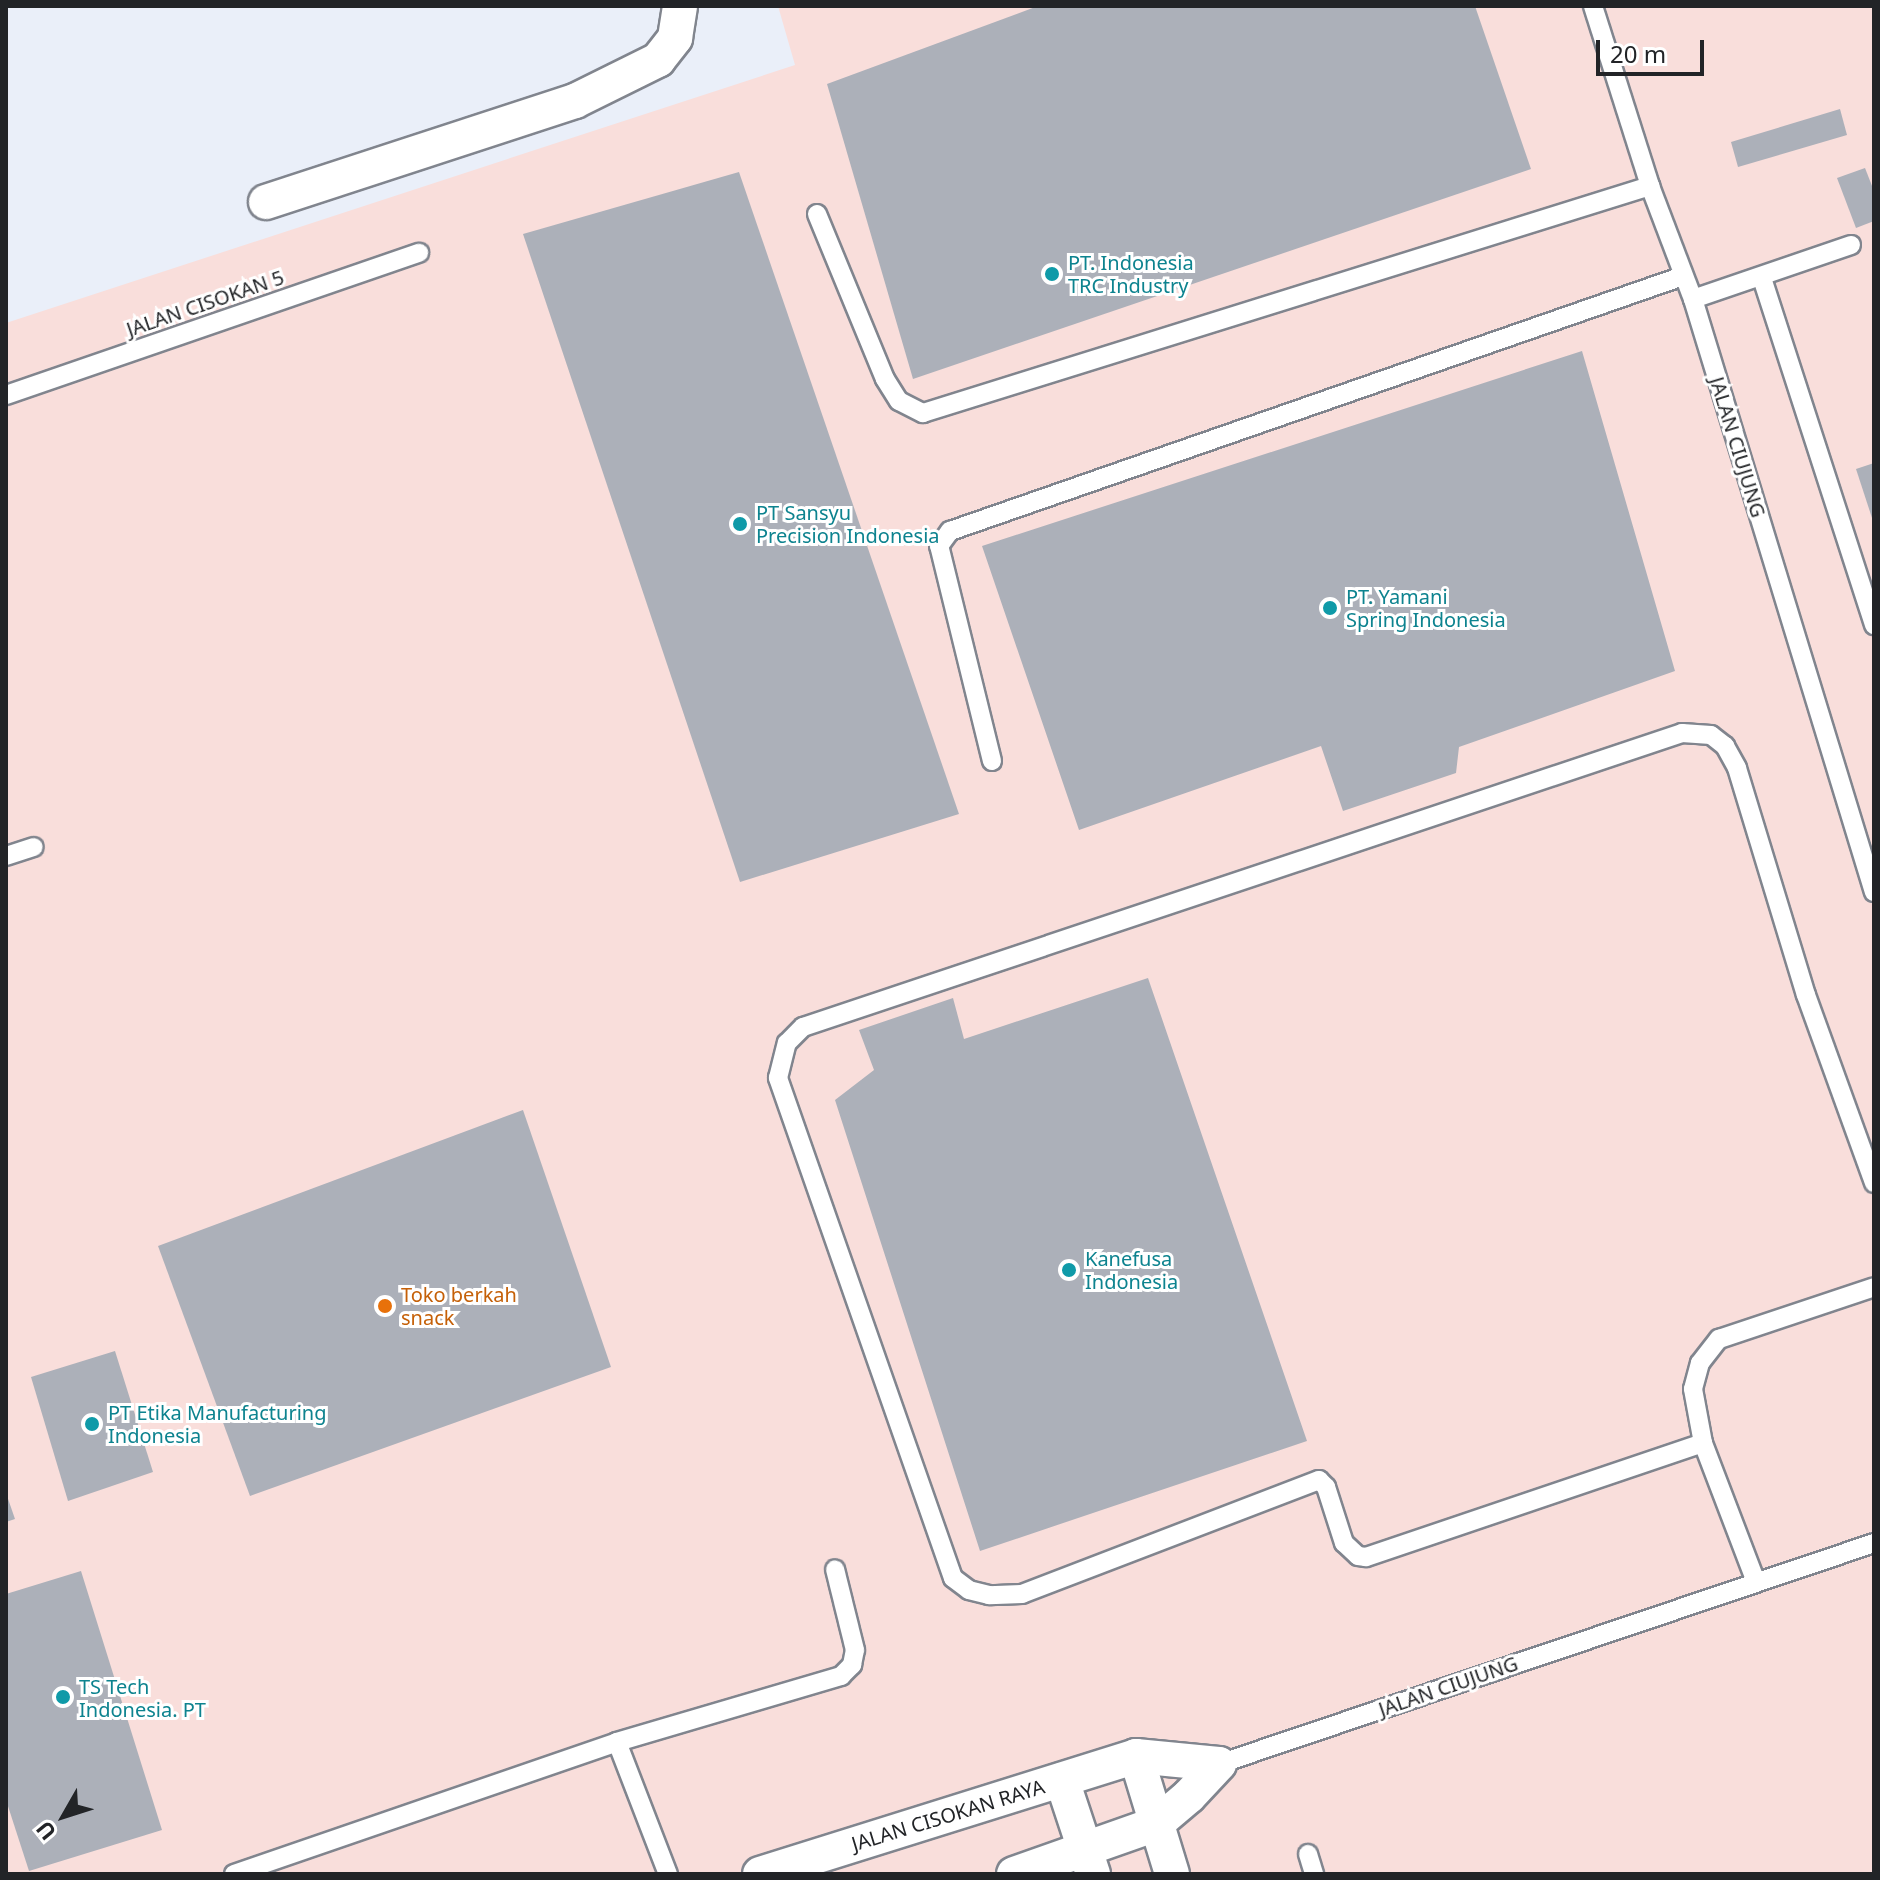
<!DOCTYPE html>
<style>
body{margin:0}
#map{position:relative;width:1880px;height:1880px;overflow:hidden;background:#eaeff9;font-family:"Noto Sans",sans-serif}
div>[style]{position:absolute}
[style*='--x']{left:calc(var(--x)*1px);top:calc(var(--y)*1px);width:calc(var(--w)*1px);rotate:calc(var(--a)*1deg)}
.industrial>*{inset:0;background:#f9dedb}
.building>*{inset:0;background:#acb0b9}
.roads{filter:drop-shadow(2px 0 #81858e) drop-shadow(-2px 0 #81858e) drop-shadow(0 2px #81858e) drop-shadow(0 -2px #81858e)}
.lane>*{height:18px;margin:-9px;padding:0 9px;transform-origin:9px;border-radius:9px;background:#fff}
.street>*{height:34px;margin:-17px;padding:0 17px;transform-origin:17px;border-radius:17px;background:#fff}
.dots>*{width:22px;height:22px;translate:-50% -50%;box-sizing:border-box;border:4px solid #fff;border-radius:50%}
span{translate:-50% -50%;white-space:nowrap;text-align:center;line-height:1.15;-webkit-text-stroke:6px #fff;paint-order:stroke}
.culture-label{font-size:20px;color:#0d838f}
.left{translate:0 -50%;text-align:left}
.street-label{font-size:20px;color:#222427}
.food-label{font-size:20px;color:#c56008}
.frame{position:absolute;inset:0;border:8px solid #222427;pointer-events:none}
.north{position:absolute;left:24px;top:1776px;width:80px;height:80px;-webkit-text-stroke:6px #fff;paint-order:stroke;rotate:231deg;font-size:22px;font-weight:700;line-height:32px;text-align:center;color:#222427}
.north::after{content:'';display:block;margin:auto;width:28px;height:36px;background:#222427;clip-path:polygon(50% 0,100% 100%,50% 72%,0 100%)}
.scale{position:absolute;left:1596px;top:40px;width:108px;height:36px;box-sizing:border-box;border:4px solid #222427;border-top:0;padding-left:10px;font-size:24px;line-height:28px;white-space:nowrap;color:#222427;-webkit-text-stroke:6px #fff;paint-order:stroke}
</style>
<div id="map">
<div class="industrial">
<i style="clip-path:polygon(778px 6px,1874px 6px,1874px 1874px,6px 1874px,6px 323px,795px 65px)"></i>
</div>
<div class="building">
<i style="clip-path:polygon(1038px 6px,1475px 6px,1531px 169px,913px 379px,827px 84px)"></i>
<i style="clip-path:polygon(1840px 109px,1847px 135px,1738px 167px,1731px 142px)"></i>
<i style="clip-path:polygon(1865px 168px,1874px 191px,1874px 221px,1856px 228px,1837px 178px)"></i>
<i style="clip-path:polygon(739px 172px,959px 814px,740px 882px,523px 234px)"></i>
<i style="clip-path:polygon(1582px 351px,1675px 671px,1459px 747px,1456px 773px,1343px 811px,1321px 746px,1079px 830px,982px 546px)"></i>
<i style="clip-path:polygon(1874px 463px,1874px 521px,1873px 521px,1856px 469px)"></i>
<i style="clip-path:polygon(1148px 978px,1307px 1441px,980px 1551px,835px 1100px,874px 1070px,859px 1030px,953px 998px,964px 1039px)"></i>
<i style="clip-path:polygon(523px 1110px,611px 1367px,250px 1496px,158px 1246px)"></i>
<i style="clip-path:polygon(115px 1351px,153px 1472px,68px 1501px,31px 1377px)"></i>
<i style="clip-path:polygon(6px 1493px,15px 1519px,6px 1522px)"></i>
<i style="clip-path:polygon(81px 1571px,162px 1830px,29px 1871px,6px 1800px,6px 1594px)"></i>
</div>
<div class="roads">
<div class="lane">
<i style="--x:1593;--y:6;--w:189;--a:72.4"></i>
<i style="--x:1650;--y:186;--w:121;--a:69.2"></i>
<i style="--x:1693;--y:299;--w:620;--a:73.03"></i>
<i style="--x:817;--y:214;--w:178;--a:67.6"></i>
<i style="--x:885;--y:379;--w:26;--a:58"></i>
<i style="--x:899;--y:401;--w:27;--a:27"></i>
<i style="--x:923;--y:413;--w:762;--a:-17.34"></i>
<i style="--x:1762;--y:278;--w:365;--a:72.1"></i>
<i style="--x:1693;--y:299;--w:167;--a:-18.9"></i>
<i style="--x:6;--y:395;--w:437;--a:-19"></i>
<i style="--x:992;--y:761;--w:221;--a:-103.8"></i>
<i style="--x:939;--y:546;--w:19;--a:-54"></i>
<i style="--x:950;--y:531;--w:776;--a:-19.18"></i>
<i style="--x:6;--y:856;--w:29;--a:-18"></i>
<i style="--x:1703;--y:1443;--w:356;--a:161.3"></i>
<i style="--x:1366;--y:1557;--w:8;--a:-173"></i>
<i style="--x:1358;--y:1556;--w:19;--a:-137"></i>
<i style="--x:1344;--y:1543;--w:59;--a:-107.8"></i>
<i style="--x:1326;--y:1487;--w:10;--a:-135"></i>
<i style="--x:1319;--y:1480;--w:318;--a:159"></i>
<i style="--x:1022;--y:1594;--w:33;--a:178"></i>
<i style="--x:989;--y:1595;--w:21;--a:-166"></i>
<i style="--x:969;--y:1590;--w:20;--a:-143"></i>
<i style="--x:953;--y:1578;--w:530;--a:-109.29"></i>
<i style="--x:778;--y:1078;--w:36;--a:-76"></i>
<i style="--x:787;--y:1043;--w:23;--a:-45"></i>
<i style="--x:803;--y:1027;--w:927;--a:-18.49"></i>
<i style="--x:1682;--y:733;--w:29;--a:4"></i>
<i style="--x:1711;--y:735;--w:18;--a:38"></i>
<i style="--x:1725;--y:746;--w:25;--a:61"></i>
<i style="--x:1737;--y:768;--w:237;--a:73.1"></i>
<i style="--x:1806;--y:995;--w:200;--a:70.1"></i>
<i style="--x:1756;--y:1582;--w:149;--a:-110.9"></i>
<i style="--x:1703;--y:1443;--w:55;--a:-100.5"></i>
<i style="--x:1693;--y:1389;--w:27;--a:-75"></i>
<i style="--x:1700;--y:1363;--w:31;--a:-52"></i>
<i style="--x:1719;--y:1339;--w:163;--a:-18.5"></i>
<i style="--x:617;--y:1742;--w:142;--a:68.9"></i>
<i style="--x:1219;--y:1764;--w:691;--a:-18.64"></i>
<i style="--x:1308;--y:1854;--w:21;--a:73"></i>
<i style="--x:234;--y:1874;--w:405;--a:-19"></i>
<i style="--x:617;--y:1742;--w:234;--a:-16.4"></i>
<i style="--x:841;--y:1676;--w:16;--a:-45"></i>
<i style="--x:852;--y:1665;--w:15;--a:-79"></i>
<i style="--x:855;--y:1650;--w:83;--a:-103.9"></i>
</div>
<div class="street">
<i style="--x:266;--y:202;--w:325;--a:-18.1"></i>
<i style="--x:575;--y:101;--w:93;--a:-26.3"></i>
<i style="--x:658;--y:60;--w:28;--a:-52"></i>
<i style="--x:675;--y:38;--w:32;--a:-81"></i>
<i style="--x:1136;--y:1756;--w:123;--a:73"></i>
<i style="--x:1062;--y:1780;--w:99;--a:71.7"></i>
<i style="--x:760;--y:1874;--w:394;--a:-17.4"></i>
<i style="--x:1136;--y:1756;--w:83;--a:5.5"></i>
<i style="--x:1014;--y:1874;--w:151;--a:-19.4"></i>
<i style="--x:1156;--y:1824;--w:43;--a:-40.3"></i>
<i style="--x:1189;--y:1796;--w:44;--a:-46.8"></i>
</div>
</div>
<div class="dots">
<i style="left:1052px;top:274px;background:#0f9aa8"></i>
<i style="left:740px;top:524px;background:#0f9aa8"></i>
<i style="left:1330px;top:608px;background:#0f9aa8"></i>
<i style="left:1069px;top:1270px;background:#0f9aa8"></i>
<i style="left:385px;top:1306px;background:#e8710a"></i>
<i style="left:92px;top:1424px;background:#0f9aa8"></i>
<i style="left:63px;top:1697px;background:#0f9aa8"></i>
</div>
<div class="culture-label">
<span class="left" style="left:1068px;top:274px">PT. Indonesia<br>TRC Industry</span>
<span class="left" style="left:756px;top:524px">PT Sansyu<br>Precision Indonesia</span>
<span class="left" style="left:1346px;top:608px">PT. Yamani<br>Spring Indonesia</span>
<span class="left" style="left:1085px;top:1270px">Kanefusa<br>Indonesia</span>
<span class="left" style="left:108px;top:1424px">PT Etika Manufacturing<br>Indonesia</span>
<span class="left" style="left:79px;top:1698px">TS Tech<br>Indonesia. PT</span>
</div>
<div class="street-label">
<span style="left:205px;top:303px;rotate:-19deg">JALAN CISOKAN 5</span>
<span style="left:1738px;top:447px;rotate:73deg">JALAN CIUJUNG</span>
<span style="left:1448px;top:1686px;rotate:-19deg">JALAN CIUJUNG</span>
<span style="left:948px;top:1815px;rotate:-17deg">JALAN CISOKAN RAYA</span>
</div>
<div class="food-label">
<span class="left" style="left:401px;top:1306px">Toko berkah<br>snack</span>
</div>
<div class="frame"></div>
<div class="north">U</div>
<div class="scale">20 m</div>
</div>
